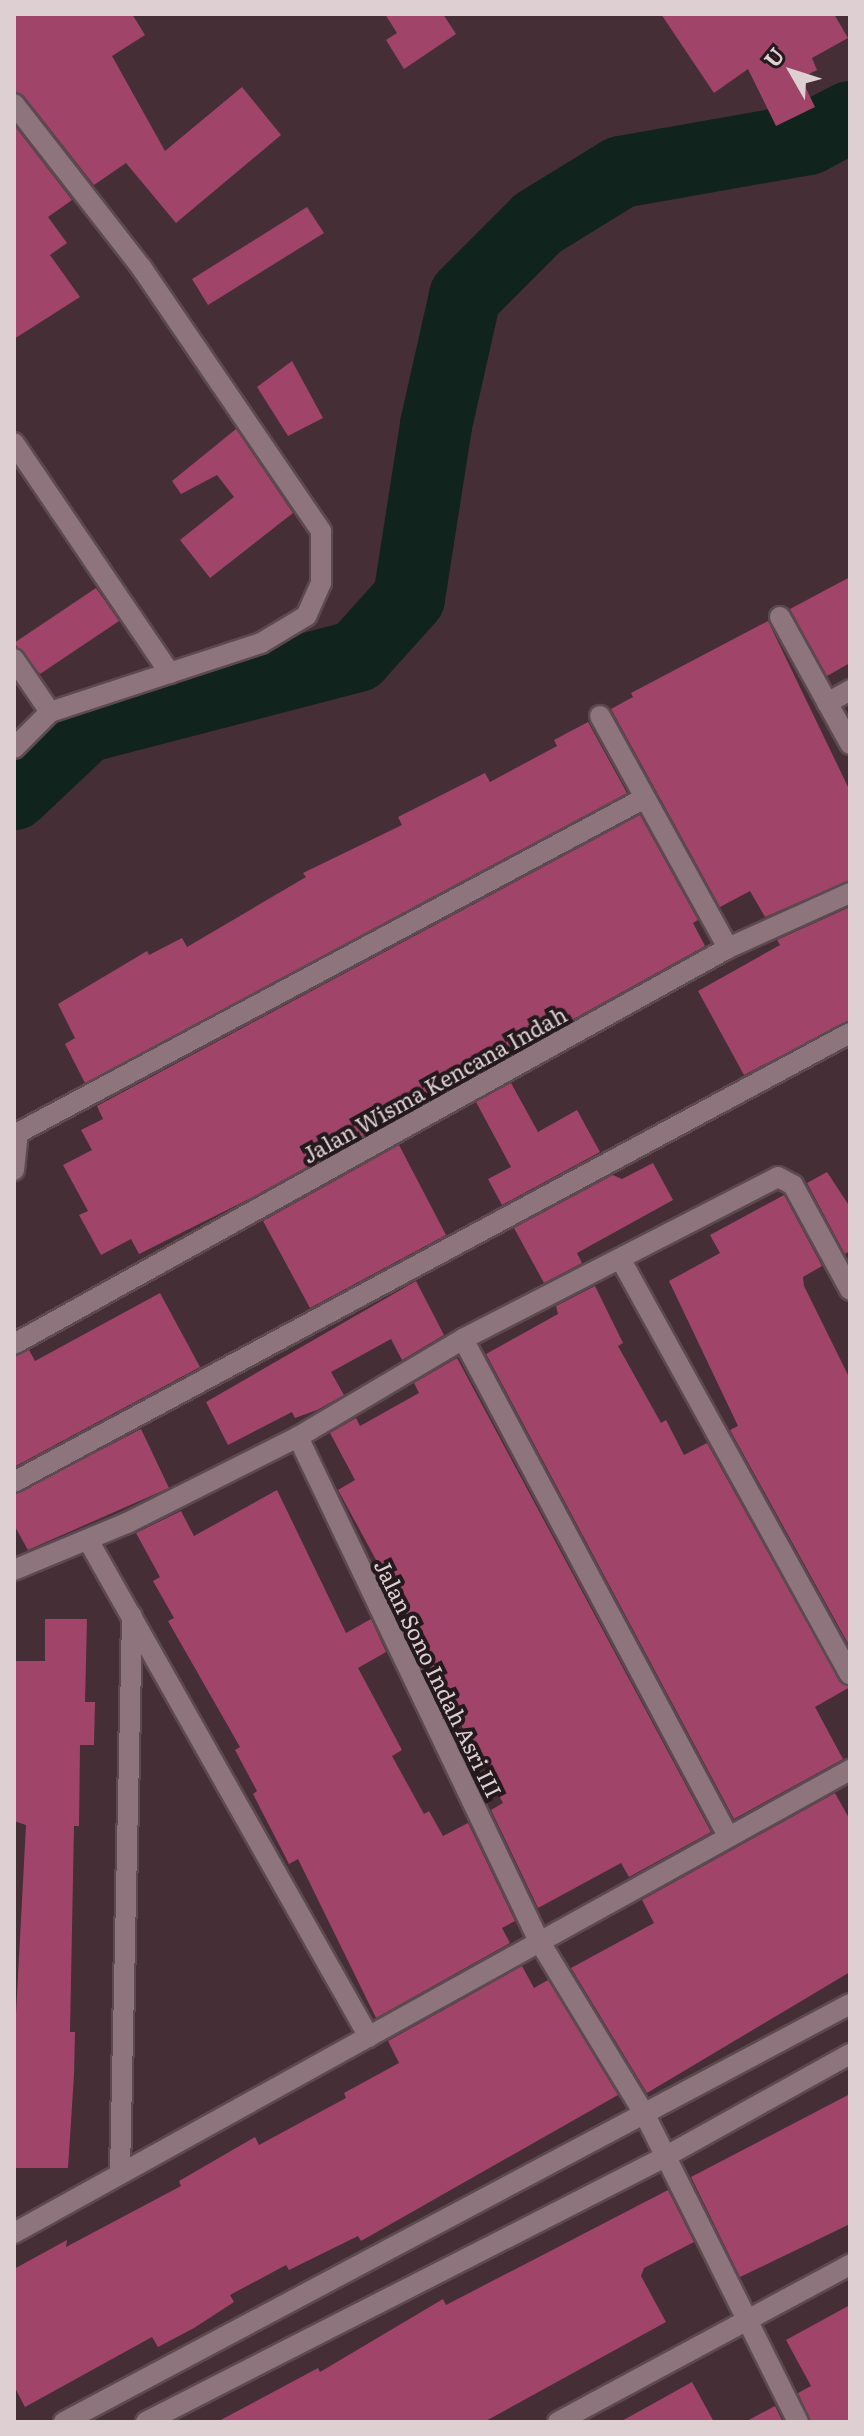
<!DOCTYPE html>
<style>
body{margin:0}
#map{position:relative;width:864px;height:2436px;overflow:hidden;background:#452e36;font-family:Literata,serif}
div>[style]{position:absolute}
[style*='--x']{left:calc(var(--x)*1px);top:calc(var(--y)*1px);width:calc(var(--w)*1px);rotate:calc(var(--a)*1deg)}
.river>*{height:72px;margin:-36px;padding:0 36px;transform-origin:36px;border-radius:36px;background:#11231d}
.building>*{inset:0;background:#a0446a}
.roads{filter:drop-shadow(2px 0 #5c4a50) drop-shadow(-2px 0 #5c4a50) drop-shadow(0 2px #5c4a50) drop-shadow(0 -2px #5c4a50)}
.minor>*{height:20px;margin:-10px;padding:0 10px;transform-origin:10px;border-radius:10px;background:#8e747c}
span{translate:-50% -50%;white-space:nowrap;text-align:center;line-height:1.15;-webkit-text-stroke:8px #241a1d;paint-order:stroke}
.street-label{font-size:22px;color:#decfd3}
.frame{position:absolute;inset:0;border:16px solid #decfd3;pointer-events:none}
.north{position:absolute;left:752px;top:32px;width:80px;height:80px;-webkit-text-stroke:6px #241a1d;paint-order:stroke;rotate:309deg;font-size:22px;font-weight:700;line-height:32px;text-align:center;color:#decfd3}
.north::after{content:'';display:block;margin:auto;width:28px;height:36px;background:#decfd3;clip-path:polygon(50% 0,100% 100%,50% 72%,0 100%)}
</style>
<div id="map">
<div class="river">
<i style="--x:14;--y:794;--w:98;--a:-43.3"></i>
<i style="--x:85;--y:727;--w:281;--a:-14.6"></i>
<i style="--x:357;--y:656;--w:78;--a:-48.1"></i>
<i style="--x:409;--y:598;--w:175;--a:-81.1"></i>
<i style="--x:436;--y:425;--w:132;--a:-77.3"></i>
<i style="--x:465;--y:296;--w:103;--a:-45"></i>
<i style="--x:538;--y:223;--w:97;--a:-31.6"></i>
<i style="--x:621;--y:172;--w:190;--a:-10"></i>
<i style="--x:808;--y:139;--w:47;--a:-27.6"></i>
</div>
<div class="building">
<i style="clip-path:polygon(14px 14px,132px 14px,145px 35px,112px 56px,165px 151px,242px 87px,281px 135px,176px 223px,126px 163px,94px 185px,24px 96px,14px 91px)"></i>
<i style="clip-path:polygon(385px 14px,443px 14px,456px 34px,404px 69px,386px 40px,397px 33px)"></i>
<i style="clip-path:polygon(661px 14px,834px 14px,848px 38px,812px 58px,817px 70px,801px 78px,815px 107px,776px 126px,748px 69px,714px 93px)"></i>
<i style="clip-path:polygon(14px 125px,72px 200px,48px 217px,67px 243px,50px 255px,80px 297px,14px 339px)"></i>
<i style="clip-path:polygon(307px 207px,324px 233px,208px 305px,192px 279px)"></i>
<i style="clip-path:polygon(292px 361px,323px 418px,288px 436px,257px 387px)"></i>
<i style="clip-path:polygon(236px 429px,293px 513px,210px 578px,180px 540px,234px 497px,217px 475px,181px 494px,172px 481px)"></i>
<i style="clip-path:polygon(850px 577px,850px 663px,827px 676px,790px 609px)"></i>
<i style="clip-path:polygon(96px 588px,119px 621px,40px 674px,14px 643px)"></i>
<i style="clip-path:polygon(768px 621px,850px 791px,850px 880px,765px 917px,750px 891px,720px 907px,611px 709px,633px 697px,631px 693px)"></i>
<i style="clip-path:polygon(588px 722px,627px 793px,85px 1083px,65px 1044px,75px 1038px,58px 1004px,147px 951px,149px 955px,182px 938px,187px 947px,306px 877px,303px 873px,402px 825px,398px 817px,485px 773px,490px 782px,557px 746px,554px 740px)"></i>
<i style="clip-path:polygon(640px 815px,698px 920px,693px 923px,705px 946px,251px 1198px,139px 1254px,131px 1239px,101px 1255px,79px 1215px,88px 1211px,63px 1165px,92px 1150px,81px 1130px,103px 1119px,97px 1106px)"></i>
<i style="clip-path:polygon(850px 907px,850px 1020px,744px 1075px,698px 991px,780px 945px,777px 940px)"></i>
<i style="clip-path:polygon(511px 1083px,538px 1132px,577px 1110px,600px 1152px,502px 1205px,488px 1179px,511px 1167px,476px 1102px)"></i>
<i style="clip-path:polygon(399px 1145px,446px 1235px,310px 1308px,263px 1221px)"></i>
<i style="clip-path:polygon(653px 1163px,673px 1200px,577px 1253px,582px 1263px,544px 1283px,514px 1228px,613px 1175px,622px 1179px)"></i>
<i style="clip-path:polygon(827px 1172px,850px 1207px,850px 1251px,845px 1254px,807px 1183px)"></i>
<i style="clip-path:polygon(784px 1195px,822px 1266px,803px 1277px,804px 1286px,850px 1379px,850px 1647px,730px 1430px,738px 1426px,669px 1281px,720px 1253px,710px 1235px)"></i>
<i style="clip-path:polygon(416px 1281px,444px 1335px,402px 1360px,391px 1339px,331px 1372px,344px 1395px,317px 1410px,295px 1418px,292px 1412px,228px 1445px,206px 1402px)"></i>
<i style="clip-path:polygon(595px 1286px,623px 1343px,618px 1346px,661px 1423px,666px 1420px,684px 1455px,707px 1443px,839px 1680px,850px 1687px,815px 1707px,843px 1759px,734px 1819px,486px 1354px,558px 1314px,556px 1306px)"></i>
<i style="clip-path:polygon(160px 1293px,200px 1367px,14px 1467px,14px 1357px,29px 1350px,35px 1361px)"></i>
<i style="clip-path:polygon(457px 1358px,711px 1832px,629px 1877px,621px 1863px,538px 1908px,491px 1810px,503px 1803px,414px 1637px,409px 1639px,394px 1607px,400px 1604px,338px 1490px,355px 1480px,330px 1433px,356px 1418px,360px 1426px,419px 1393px,414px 1383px)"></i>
<i style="clip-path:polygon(141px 1429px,169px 1488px,28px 1550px,14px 1525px,14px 1495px)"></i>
<i style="clip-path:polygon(277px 1490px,346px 1633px,371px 1619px,386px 1652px,358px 1668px,402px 1750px,392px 1756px,424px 1814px,429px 1811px,443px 1836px,468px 1823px,515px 1921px,502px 1928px,510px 1943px,376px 2018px,298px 1859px,289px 1864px,253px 1794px,257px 1791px,235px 1750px,240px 1747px,168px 1621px,174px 1618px,153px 1581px,160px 1577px,136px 1533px,181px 1511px,194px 1536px)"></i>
<i style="clip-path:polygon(45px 1619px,87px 1619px,85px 1702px,95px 1702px,94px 1745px,80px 1745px,79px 1826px,74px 1826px,70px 2032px,75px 2032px,74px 2075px,68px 2168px,15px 2168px,15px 2032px,26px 1825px,14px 1821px,14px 1661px,45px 1661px)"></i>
<i style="clip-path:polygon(835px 1793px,850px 1820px,850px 1972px,647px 2093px,571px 1968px,654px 1923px,642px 1900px)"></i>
<i style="clip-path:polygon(522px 1966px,534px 1988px,548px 1980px,618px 2095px,361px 2241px,358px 2236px,289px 2270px,286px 2265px,230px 2295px,234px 2302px,194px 2328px,158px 2347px,152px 2337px,25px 2407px,14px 2386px,14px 2269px,67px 2240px,66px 2247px,181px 2186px,179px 2181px,255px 2137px,259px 2145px,346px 2098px,344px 2093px,399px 2063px,388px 2041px)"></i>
<i style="clip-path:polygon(850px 2094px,850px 2224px,740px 2277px,691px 2177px)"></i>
<i style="clip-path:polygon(668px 2190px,694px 2242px,644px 2268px,641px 2276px,666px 2322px,484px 2422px,217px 2422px,318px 2368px,320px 2372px,443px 2299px,446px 2305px)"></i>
<i style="clip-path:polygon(850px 2305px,850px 2422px,811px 2422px,798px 2393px,811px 2386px,786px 2340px)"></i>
<i style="clip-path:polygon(692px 2382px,714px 2422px,620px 2422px)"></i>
<i style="clip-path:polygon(775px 2406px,783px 2422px,745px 2422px)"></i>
</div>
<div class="roads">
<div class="minor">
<i style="--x:14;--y:104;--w:207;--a:52.1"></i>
<i style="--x:141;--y:267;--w:320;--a:55.7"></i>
<i style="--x:321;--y:531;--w:52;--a:90"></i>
<i style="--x:321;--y:583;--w:36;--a:114"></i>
<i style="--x:306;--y:616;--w:52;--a:149"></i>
<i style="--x:261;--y:643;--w:222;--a:161.9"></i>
<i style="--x:50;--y:712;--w:51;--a:135"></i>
<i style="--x:14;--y:443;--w:278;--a:55.9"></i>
<i style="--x:780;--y:617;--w:145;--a:61.1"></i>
<i style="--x:14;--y:659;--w:64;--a:55.8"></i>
<i style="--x:827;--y:703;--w:26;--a:-29"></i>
<i style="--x:600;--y:716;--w:265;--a:61.1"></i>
<i style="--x:14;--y:1135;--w:715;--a:-28.11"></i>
<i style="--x:14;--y:1170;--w:37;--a:-84"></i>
<i style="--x:621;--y:1260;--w:473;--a:61.1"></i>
<i style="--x:463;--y:1339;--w:563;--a:61.93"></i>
<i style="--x:14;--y:1344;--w:816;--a:-29.01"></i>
<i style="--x:728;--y:948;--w:134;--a:-24.3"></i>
<i style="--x:298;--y:1437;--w:556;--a:64.45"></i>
<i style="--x:538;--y:1939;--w:204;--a:58.7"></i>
<i style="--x:644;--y:2113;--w:345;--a:63.5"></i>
<i style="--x:14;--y:1482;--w:949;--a:-28.24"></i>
<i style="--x:88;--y:1540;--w:571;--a:60.52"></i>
<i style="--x:14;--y:1570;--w:122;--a:-22.6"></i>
<i style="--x:127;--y:1523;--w:191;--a:-26.7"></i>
<i style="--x:298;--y:1437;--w:192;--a:-30.7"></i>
<i style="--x:463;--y:1339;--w:354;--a:-27.2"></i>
<i style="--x:778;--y:1177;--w:17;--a:28"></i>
<i style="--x:793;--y:1185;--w:119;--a:61.5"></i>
<i style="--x:120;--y:2172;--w:556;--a:-88.76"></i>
<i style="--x:14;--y:2233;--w:956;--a:-28.98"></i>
<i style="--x:64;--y:2422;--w:890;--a:-28"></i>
<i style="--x:146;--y:2422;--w:581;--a:-27.05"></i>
<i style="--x:663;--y:2158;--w:214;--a:-29.1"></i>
<i style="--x:558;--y:2422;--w:332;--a:-28.3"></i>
</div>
</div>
<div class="street-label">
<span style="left:434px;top:1084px;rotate:-29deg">Jalan Wisma Kencana Indah</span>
<span style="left:439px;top:1678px;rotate:64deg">Jalan Sono Indah Asri III</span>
</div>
<div class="frame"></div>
<div class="north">U</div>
</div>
